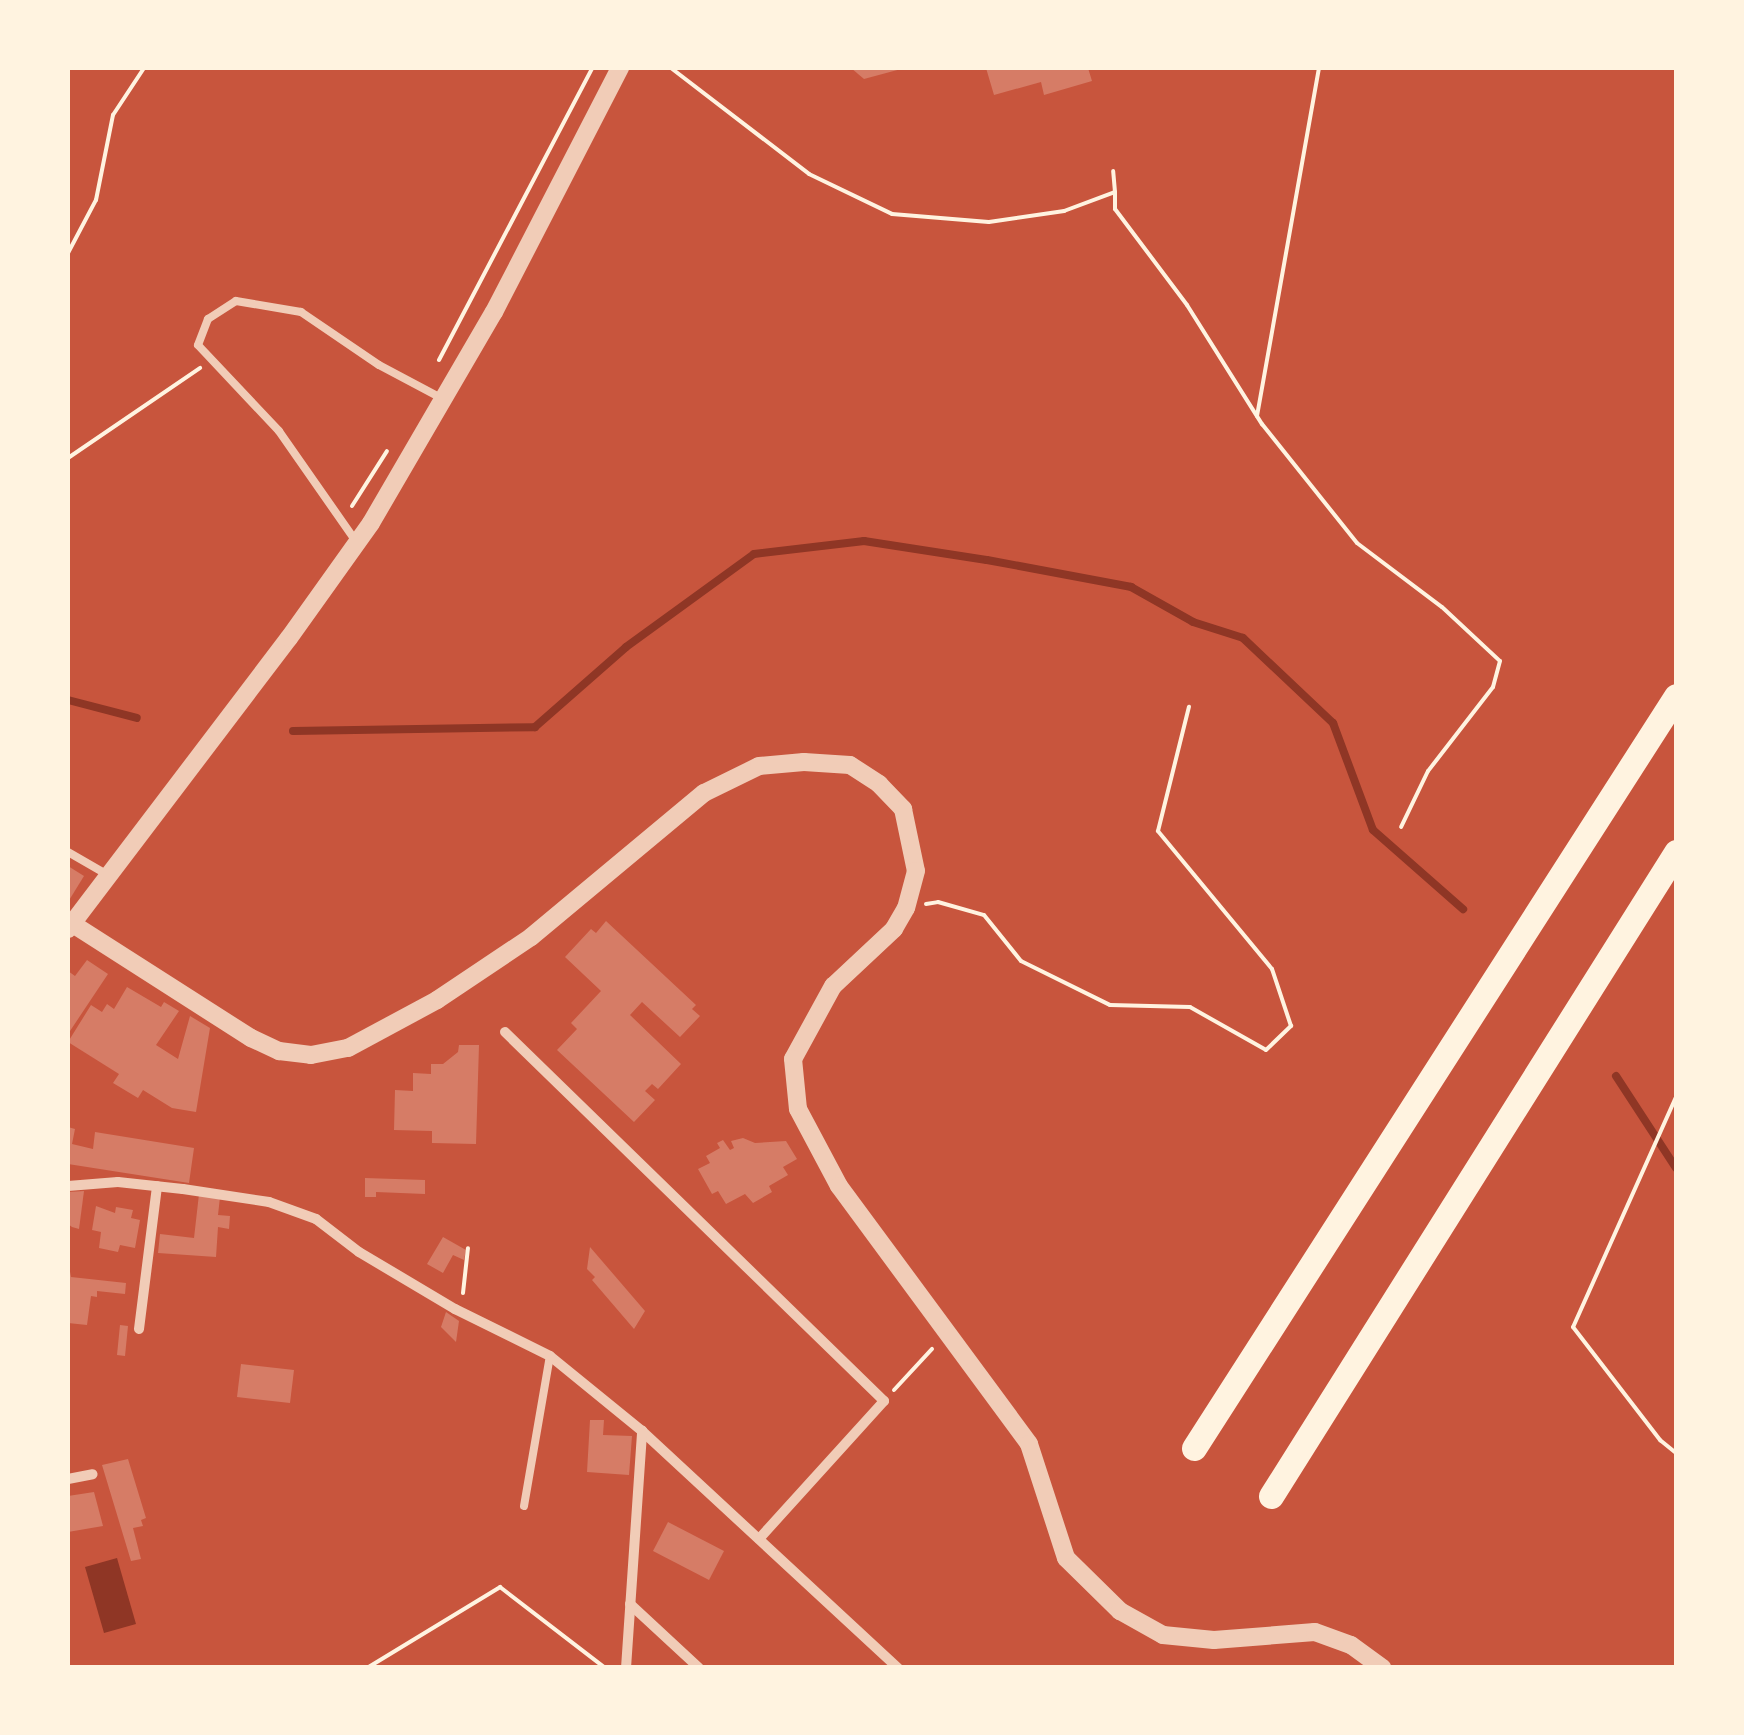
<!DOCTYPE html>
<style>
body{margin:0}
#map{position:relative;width:1744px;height:1735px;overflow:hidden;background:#c8553d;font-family:Georgia,serif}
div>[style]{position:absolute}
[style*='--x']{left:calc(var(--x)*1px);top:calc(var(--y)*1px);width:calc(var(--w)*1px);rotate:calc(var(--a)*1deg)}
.water>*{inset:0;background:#8f3625}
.stream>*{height:8px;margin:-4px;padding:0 4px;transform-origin:4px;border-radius:4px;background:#8f3625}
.building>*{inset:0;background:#d67c66}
.path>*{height:4px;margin:-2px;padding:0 2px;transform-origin:2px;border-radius:2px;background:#fff3e0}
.service>*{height:8px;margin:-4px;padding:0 4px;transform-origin:4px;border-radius:4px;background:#f1ccb7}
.minor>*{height:10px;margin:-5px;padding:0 5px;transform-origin:5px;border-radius:5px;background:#f1ccb7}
.tertiary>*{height:18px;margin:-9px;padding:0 9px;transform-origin:9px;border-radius:9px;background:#f1ccb7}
.motorway>*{height:25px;margin:-12.5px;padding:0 12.5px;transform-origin:12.5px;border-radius:12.5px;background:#fff3e0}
span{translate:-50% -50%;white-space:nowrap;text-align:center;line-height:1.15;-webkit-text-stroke:10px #fff3e0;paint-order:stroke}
.frame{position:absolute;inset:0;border:70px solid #fff3e0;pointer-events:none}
</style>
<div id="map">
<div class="water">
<i style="clip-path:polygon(117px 1558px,136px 1624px,104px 1633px,85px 1567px)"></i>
</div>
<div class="stream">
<i style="--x:68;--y:700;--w:71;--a:14.6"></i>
<i style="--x:293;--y:731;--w:242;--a:-0.9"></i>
<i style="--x:535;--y:727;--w:121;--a:-41.3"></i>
<i style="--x:626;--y:647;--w:158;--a:-36"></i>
<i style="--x:754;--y:554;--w:111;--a:-6.7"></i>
<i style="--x:864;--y:541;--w:124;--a:8.8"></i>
<i style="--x:987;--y:560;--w:147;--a:10.6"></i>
<i style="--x:1131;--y:587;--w:71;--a:29.4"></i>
<i style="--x:1193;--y:622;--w:52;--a:17.7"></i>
<i style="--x:1243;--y:638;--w:124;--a:43.4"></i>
<i style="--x:1333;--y:723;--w:114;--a:69.5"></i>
<i style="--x:1373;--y:830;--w:120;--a:41.3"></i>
<i style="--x:1616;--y:1076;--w:110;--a:56.9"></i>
</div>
<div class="building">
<i style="clip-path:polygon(851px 68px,900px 68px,901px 69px,864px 79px)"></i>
<i style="clip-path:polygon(986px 68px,1088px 68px,1092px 81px,1044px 95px,1041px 82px,994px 95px)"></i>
<i style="clip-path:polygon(68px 866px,84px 876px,68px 902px)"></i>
<i style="clip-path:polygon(606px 921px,696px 1005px,692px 1009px,700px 1016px,680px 1037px,642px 1002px,630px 1015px,681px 1064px,658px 1089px,652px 1084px,645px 1091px,655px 1100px,634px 1122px,557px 1050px,577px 1029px,571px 1023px,601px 991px,565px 957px,591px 929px,596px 933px)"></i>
<i style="clip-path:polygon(87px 960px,108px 974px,68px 1034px,68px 971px,75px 976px)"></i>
<i style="clip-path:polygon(127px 987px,161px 1007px,164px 1002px,179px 1011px,156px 1045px,178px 1059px,190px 1016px,210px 1028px,196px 1112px,172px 1108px,143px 1090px,138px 1098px,113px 1083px,119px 1074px,68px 1042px,91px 1005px,102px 1012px,107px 1004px,114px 1009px)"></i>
<i style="clip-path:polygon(459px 1045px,479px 1045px,476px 1144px,432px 1143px,432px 1131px,394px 1130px,395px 1090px,413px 1091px,413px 1073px,431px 1074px,431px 1064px,443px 1064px,458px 1052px)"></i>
<i style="clip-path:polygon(68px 1127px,75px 1129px,72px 1144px,93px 1149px,95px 1132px,194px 1148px,189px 1183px,68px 1164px)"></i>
<i style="clip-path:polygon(743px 1138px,755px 1143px,786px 1141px,797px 1159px,783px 1167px,788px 1175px,769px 1186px,772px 1192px,753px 1203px,745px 1194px,726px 1204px,718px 1191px,712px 1194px,698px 1169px,710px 1163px,706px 1156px,720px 1148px,717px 1143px,723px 1140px,730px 1150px,734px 1148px,731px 1141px)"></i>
<i style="clip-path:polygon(365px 1178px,425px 1180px,425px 1194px,376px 1192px,376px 1197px,365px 1197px)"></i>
<i style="clip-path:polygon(84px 1191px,79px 1229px,72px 1227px,68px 1224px,68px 1192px)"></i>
<i style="clip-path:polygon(199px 1194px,220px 1197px,218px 1215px,230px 1216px,229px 1229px,218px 1227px,216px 1257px,158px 1253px,160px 1234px,194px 1238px)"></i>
<i style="clip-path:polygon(96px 1206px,115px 1213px,116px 1207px,133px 1210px,131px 1218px,140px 1220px,135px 1248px,120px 1245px,118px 1252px,99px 1248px,101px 1232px,92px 1230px)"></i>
<i style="clip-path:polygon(443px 1237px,466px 1250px,464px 1260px,453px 1255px,443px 1273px,427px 1264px)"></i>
<i style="clip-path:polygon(590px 1247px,645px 1311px,634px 1329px,592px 1280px,595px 1277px,587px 1269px)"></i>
<i style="clip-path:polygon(69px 1266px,71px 1277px,126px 1283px,125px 1294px,97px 1291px,97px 1297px,91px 1296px,87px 1325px,68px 1323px)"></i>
<i style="clip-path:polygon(446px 1312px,459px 1321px,456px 1342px,441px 1327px)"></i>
<i style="clip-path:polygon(120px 1325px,128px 1326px,125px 1356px,117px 1355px)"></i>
<i style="clip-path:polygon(241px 1364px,294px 1370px,290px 1403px,237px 1397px)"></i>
<i style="clip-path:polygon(590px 1420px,604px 1420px,603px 1435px,632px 1436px,629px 1475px,587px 1472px)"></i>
<i style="clip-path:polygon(128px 1459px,146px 1518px,141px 1520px,143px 1526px,133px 1528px,141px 1559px,131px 1561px,102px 1465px)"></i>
<i style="clip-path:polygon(94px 1492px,103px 1526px,68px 1532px,68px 1496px)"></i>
<i style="clip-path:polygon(668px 1522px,724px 1551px,709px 1580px,653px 1551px)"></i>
</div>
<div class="path">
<i style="--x:671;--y:68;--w:174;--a:37.5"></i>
<i style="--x:809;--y:174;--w:92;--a:25.7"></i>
<i style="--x:892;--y:214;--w:97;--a:4.7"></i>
<i style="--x:989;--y:222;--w:76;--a:-8.3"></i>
<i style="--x:1064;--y:211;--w:54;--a:-20.4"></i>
<i style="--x:1115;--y:192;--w:21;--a:-95"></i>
<i style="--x:1115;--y:192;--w:17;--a:90"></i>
<i style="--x:1115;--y:209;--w:120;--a:53.1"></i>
<i style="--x:1187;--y:305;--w:141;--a:57.8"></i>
<i style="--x:1262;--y:424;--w:152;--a:51.4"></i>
<i style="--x:1357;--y:543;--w:106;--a:37"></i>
<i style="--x:1442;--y:607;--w:79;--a:43"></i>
<i style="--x:1500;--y:661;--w:27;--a:105"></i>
<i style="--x:1493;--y:687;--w:106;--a:127.7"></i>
<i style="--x:1428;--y:771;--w:62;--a:115.7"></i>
<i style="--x:68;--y:253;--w:60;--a:-62.2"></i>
<i style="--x:96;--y:200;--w:87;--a:-78.7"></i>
<i style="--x:113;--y:115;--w:56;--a:-56.6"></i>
<i style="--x:439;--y:360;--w:330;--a:-62.3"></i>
<i style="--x:1257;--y:416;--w:353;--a:-79.9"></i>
<i style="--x:68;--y:458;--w:160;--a:-34.3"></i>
<i style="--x:352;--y:506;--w:65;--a:-57.5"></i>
<i style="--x:926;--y:904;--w:12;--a:-9"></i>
<i style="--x:938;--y:902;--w:48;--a:15.8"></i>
<i style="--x:984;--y:915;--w:59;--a:51.2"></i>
<i style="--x:1021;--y:961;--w:99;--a:26.3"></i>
<i style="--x:1110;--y:1005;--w:80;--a:1.4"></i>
<i style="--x:1190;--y:1007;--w:87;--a:29.5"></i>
<i style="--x:1266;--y:1050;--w:35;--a:-44"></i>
<i style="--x:1291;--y:1026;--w:60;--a:-108.4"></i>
<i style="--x:1272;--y:969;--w:179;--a:-129.6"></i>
<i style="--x:1158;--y:831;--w:128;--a:-76"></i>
<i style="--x:1676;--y:1097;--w:252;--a:114.1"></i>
<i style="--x:1573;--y:1327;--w:143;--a:52.4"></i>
<i style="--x:1660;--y:1440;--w:21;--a:39"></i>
<i style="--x:463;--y:1293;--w:45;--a:-83.7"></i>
<i style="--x:894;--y:1390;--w:56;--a:-47.2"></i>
<i style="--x:367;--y:1668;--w:156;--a:-31.3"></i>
<i style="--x:500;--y:1587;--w:133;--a:37.6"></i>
</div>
<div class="service">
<i style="--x:355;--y:540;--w:133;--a:-124.9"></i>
<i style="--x:279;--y:431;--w:118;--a:-133.3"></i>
<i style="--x:198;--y:345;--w:28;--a:-69"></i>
<i style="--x:208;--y:319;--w:33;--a:-33"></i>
<i style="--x:236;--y:301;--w:66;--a:9.6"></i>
<i style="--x:301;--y:312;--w:94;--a:34.2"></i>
<i style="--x:379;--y:365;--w:72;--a:28"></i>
<i style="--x:68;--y:852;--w:46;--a:29.9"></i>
<i style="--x:524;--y:1506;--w:152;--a:-80.2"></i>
</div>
<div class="minor">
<i style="--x:505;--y:1032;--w:529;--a:44.23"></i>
<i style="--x:884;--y:1401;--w:186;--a:132.2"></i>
<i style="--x:68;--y:1186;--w:50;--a:-4.6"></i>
<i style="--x:118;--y:1182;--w:65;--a:6.1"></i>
<i style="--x:183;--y:1189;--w:87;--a:8.6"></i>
<i style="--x:269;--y:1202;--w:50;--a:19.9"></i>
<i style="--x:316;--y:1219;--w:54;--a:37.5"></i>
<i style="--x:359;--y:1252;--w:112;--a:30.7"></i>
<i style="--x:455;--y:1309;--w:106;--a:26.3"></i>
<i style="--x:550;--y:1356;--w:119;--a:39.2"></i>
<i style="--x:642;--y:1431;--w:349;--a:42.8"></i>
<i style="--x:139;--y:1329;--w:144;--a:-82.8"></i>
<i style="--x:68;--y:1479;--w:25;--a:-11"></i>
<i style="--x:630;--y:1604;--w:94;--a:42.8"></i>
<i style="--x:626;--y:1668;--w:238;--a:-86.1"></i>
</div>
<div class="tertiary">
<i style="--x:68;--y:921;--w:217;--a:32.6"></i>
<i style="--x:251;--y:1038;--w:31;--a:25"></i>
<i style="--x:279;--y:1051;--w:32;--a:7"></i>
<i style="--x:311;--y:1055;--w:38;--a:-11"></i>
<i style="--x:348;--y:1048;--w:101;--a:-28.3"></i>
<i style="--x:437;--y:1000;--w:113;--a:-33.8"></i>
<i style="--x:531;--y:937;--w:225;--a:-39.8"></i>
<i style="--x:704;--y:793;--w:61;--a:-26.1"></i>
<i style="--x:759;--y:766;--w:45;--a:-5.1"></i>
<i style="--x:804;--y:762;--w:46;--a:3.7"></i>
<i style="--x:850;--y:765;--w:35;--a:33"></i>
<i style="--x:879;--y:784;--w:35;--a:46"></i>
<i style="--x:903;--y:809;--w:63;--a:78.2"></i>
<i style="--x:916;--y:871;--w:38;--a:105"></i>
<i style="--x:906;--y:908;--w:24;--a:120"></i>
<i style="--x:894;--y:929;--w:83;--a:136.9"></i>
<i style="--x:833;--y:986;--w:83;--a:118.7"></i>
<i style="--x:793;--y:1059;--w:50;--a:84.3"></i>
<i style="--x:798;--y:1109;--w:87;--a:62"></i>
<i style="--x:839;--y:1186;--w:320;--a:53.6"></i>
<i style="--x:1029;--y:1444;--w:120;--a:72"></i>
<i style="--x:1066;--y:1558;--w:76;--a:44.5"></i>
<i style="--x:1120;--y:1611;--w:49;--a:29.2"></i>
<i style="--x:1163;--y:1635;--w:51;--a:5.6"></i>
<i style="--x:1214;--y:1640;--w:101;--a:-4.5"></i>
<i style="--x:1315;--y:1632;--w:38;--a:20"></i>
<i style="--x:1351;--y:1645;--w:39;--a:36"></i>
<i style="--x:68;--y:929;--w:365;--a:-52.8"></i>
<i style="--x:289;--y:638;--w:141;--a:-54.5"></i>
<i style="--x:371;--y:523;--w:244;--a:-59.8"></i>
<i style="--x:494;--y:312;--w:275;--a:-62.7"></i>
</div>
<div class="motorway">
<i style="--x:1194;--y:1448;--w:893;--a:-57.34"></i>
<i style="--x:1271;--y:1496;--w:761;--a:-57.83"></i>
</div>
<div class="frame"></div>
</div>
